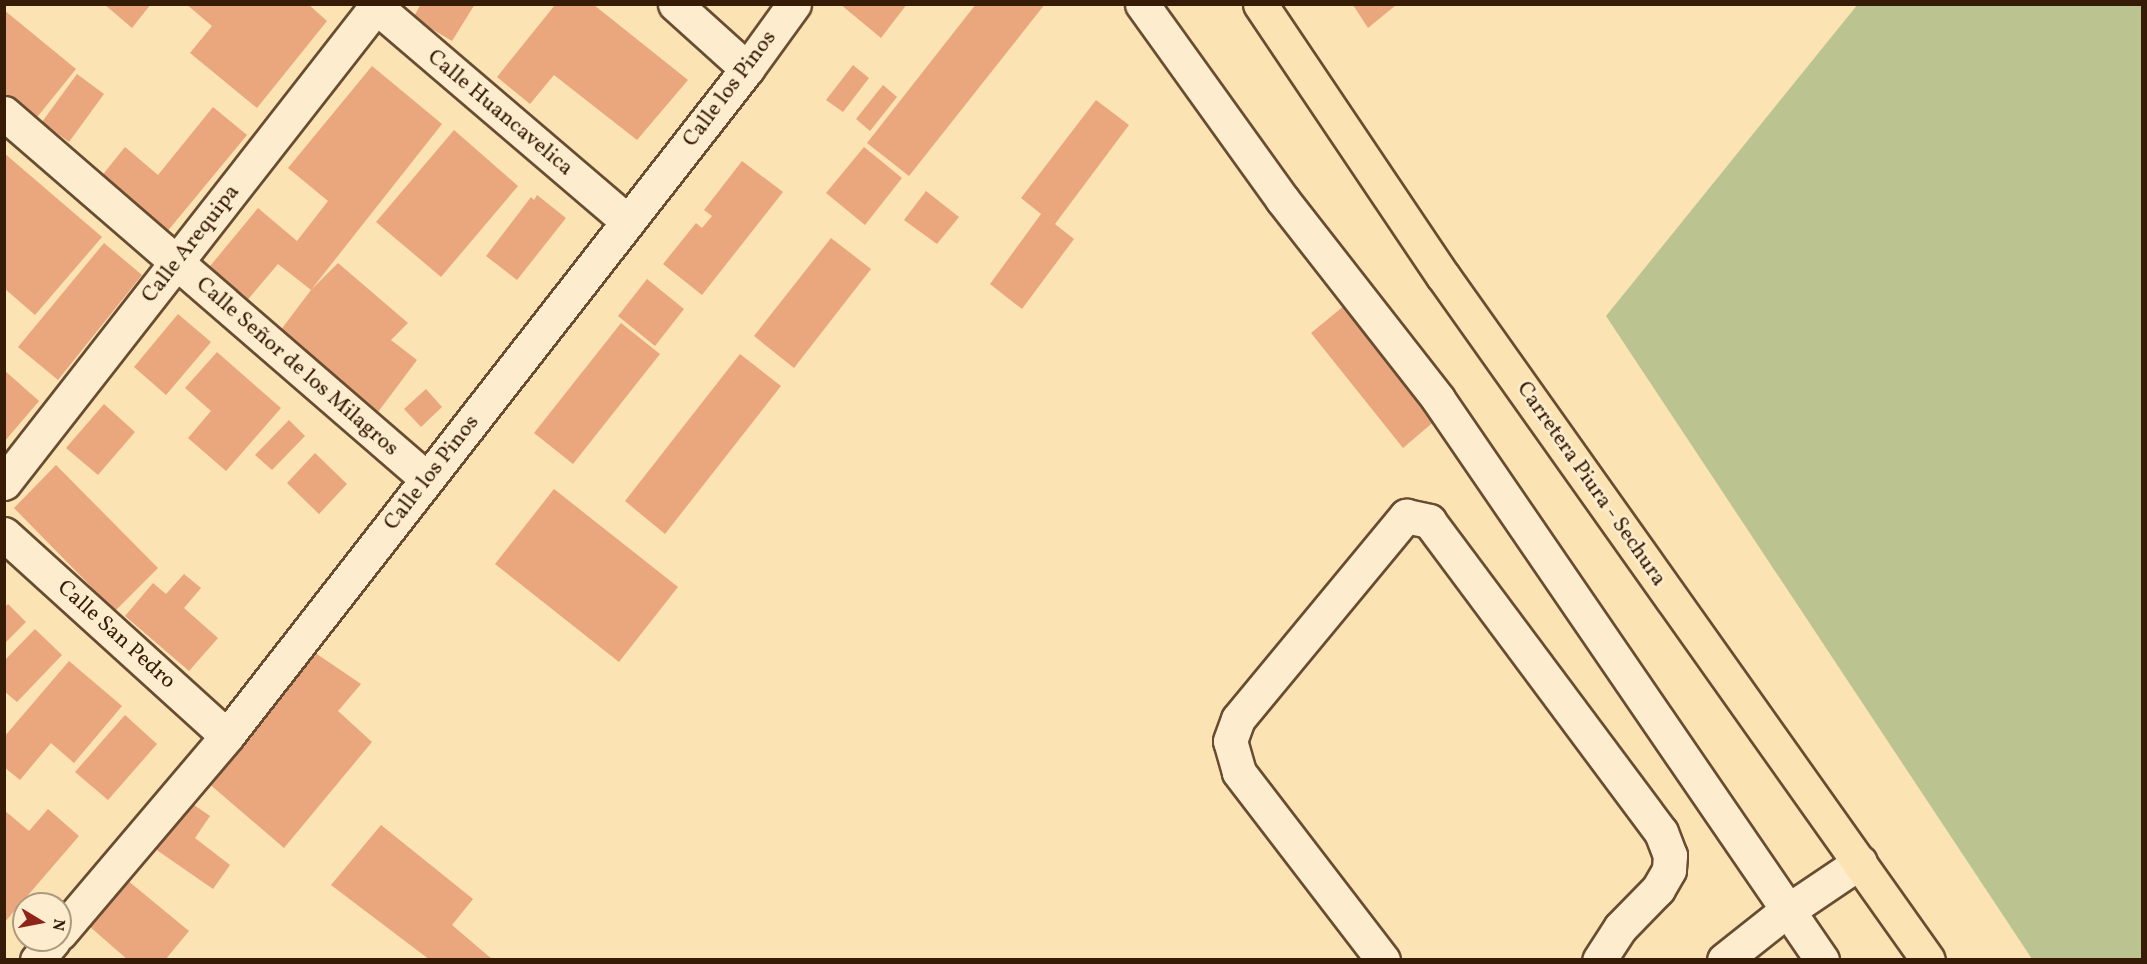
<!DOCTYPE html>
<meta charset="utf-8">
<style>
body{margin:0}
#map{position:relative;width:2147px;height:964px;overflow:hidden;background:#fce3b4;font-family:Vollkorn,serif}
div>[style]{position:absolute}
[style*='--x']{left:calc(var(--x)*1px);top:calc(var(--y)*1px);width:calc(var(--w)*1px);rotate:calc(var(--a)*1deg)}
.green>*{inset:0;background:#bbc490}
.building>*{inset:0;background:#eaa67d}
.roads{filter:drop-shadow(2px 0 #684d32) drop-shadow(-2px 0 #684d32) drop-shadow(0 2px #684d32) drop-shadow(0 -2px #684d32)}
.minor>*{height:33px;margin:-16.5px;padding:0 16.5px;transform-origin:16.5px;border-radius:16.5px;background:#fdedce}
.major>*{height:33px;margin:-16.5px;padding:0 16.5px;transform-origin:16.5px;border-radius:16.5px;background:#fce3b4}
span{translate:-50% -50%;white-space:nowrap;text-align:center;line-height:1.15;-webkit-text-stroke:5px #fdedce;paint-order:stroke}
.street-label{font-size:22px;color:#361b07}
.frame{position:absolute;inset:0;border:6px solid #361b07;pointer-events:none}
.north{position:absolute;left:12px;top:892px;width:60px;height:60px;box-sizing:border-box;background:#fdedce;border:2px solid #ad997e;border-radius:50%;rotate:100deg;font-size:16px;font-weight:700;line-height:24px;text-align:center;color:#361b07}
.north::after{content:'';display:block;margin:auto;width:21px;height:27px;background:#8f2418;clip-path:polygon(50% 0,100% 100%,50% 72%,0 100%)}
</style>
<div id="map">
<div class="green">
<i style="clip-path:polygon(1858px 4px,2142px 5px,2142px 959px,2032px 959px,1606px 316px)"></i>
</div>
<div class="building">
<i style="clip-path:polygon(104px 4px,151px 4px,132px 28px)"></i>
<i style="clip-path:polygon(186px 4px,308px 4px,327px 21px,257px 108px,190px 53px,212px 26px)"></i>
<i style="clip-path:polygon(421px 4px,475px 4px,452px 41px,413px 18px)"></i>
<i style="clip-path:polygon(840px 4px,907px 4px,881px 38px)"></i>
<i style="clip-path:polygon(976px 4px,1045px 4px,909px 176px,867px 143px)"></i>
<i style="clip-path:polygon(555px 5px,594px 5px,688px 80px,637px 140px,554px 75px,530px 104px,497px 77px)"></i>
<i style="clip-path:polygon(1353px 5px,1396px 5px,1368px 28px)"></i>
<i style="clip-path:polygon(4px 10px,76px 69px,34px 121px,4px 97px)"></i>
<i style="clip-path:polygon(853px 65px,869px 78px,843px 112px,826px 100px)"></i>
<i style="clip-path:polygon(372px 66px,442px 124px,311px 290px,338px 263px,408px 323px,391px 340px,417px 360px,375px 416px,277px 335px,311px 290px,278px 264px,245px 303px,206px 271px,258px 208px,297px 241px,328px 201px,288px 168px)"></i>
<i style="clip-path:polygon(77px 74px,104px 94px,69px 142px,42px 122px)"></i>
<i style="clip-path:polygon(883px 85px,897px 97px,870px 131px,856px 119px)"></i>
<i style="clip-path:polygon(1096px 100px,1129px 125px,1055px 224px,1074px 239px,1022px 309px,990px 284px,1041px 214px,1021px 198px)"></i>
<i style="clip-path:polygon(213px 107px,247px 135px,166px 233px,100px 178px,125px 147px,158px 175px)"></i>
<i style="clip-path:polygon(454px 130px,518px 186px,441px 277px,376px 222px)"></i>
<i style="clip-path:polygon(864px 147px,902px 178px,865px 225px,826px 193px)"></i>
<i style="clip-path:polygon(4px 153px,102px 237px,35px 315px,4px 288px)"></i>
<i style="clip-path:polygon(742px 161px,783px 192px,702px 295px,663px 264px,696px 223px,702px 228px,712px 216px,704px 210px)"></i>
<i style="clip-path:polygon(926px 191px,959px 217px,937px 244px,904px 220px)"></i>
<i style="clip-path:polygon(537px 195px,566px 218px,517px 280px,486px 256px,531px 197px,534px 200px)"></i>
<i style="clip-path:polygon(831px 238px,871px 269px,794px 368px,754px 336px)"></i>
<i style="clip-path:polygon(104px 243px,142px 275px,58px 380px,18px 347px)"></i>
<i style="clip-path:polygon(647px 279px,684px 309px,655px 346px,618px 316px)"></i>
<i style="clip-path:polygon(1345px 305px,1437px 419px,1403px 448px,1311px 333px)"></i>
<i style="clip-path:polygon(178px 314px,211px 342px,166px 395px,134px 367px)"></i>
<i style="clip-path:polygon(621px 323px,660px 354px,573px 464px,534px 433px)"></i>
<i style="clip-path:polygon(217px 352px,281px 408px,226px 471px,188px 438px,211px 411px,185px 388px)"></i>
<i style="clip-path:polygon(740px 354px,781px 386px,665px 534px,625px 501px)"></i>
<i style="clip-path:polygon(4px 370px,39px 401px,4px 442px)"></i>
<i style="clip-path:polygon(426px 389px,442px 407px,421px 427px,404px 409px)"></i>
<i style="clip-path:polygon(104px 404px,135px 432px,98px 475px,66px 448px)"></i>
<i style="clip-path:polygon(289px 420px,305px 436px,272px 470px,255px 455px)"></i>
<i style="clip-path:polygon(315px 453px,347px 484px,319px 514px,287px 483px)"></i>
<i style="clip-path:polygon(56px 465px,158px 568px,115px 611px,14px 508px)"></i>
<i style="clip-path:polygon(554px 489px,678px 587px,619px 662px,495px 564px)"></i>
<i style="clip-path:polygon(184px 574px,201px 588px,184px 608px,218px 638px,189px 671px,125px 616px,153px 583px,166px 594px)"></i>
<i style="clip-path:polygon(8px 604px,26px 622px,4px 644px,4px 608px)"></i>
<i style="clip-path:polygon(35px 629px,62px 655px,17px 702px,4px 691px,4px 661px)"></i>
<i style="clip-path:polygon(311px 650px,361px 684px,338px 711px,372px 742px,284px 848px,207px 782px)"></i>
<i style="clip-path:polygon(69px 661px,122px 706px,74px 763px,51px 743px,20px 780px,4px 767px,4px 737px)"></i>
<i style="clip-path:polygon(125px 715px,157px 744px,108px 800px,75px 772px)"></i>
<i style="clip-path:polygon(181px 796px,210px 816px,195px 838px,230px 865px,213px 889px,148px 844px)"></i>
<i style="clip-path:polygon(48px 809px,79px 836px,4px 923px,4px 810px,29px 831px)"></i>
<i style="clip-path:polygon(381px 825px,473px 899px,452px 925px,493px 960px,430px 960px,331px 885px)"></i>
<i style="clip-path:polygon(127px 880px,189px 931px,165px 960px,128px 960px,89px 926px)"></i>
</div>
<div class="roads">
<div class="minor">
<i style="--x:373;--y:4;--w:335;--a:40.5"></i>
<i style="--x:675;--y:4;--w:97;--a:42.1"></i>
<i style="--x:1142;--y:4;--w:240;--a:54.3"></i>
<i style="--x:1282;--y:199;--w:254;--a:52"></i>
<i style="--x:1438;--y:399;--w:680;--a:55.61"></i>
<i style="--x:4;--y:113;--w:559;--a:40.87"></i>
<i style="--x:4;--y:483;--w:608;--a:-52.02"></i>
<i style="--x:4;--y:534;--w:301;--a:42.2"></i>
<i style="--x:60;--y:933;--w:258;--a:-49.7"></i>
<i style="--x:227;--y:736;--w:846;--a:-52.06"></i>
<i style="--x:747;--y:69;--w:80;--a:-54.1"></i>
<i style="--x:37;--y:960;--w:26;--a:-50"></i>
<i style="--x:1383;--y:960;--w:237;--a:-127.5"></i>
<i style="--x:1239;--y:772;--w:32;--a:-106"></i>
<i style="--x:1230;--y:741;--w:23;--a:-70"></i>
<i style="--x:1238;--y:719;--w:264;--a:-50.4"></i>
<i style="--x:1406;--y:516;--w:24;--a:12"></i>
<i style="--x:1429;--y:521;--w:388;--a:53.3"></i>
<i style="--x:1661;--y:832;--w:25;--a:69"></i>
<i style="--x:1670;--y:855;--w:15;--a:94"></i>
<i style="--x:1669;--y:870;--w:22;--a:120"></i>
<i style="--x:1658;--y:889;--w:54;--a:134.3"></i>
<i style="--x:1620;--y:928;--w:38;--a:123"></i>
<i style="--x:1724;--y:960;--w:68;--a:-38.4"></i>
<i style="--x:1777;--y:918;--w:100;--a:-34"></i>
</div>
<div class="major">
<i style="--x:1260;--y:4;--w:328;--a:56.1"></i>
<i style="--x:1443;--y:276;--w:838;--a:54.66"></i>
</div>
</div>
<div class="street-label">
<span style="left:730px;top:89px;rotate:-53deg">Calle los Pinos</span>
<span style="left:500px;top:113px;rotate:40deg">Calle Huancavelica</span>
<span style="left:191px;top:244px;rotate:-52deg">Calle Arequipa</span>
<span style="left:297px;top:367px;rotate:41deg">Calle Señor de los Milagros</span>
<span style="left:432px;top:473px;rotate:-52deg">Calle los Pinos</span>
<span style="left:1591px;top:484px;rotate:55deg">Carretera Piura - Sechura</span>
<span style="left:116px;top:635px;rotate:42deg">Calle San Pedro</span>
</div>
<div class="frame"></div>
<div class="north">N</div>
</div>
